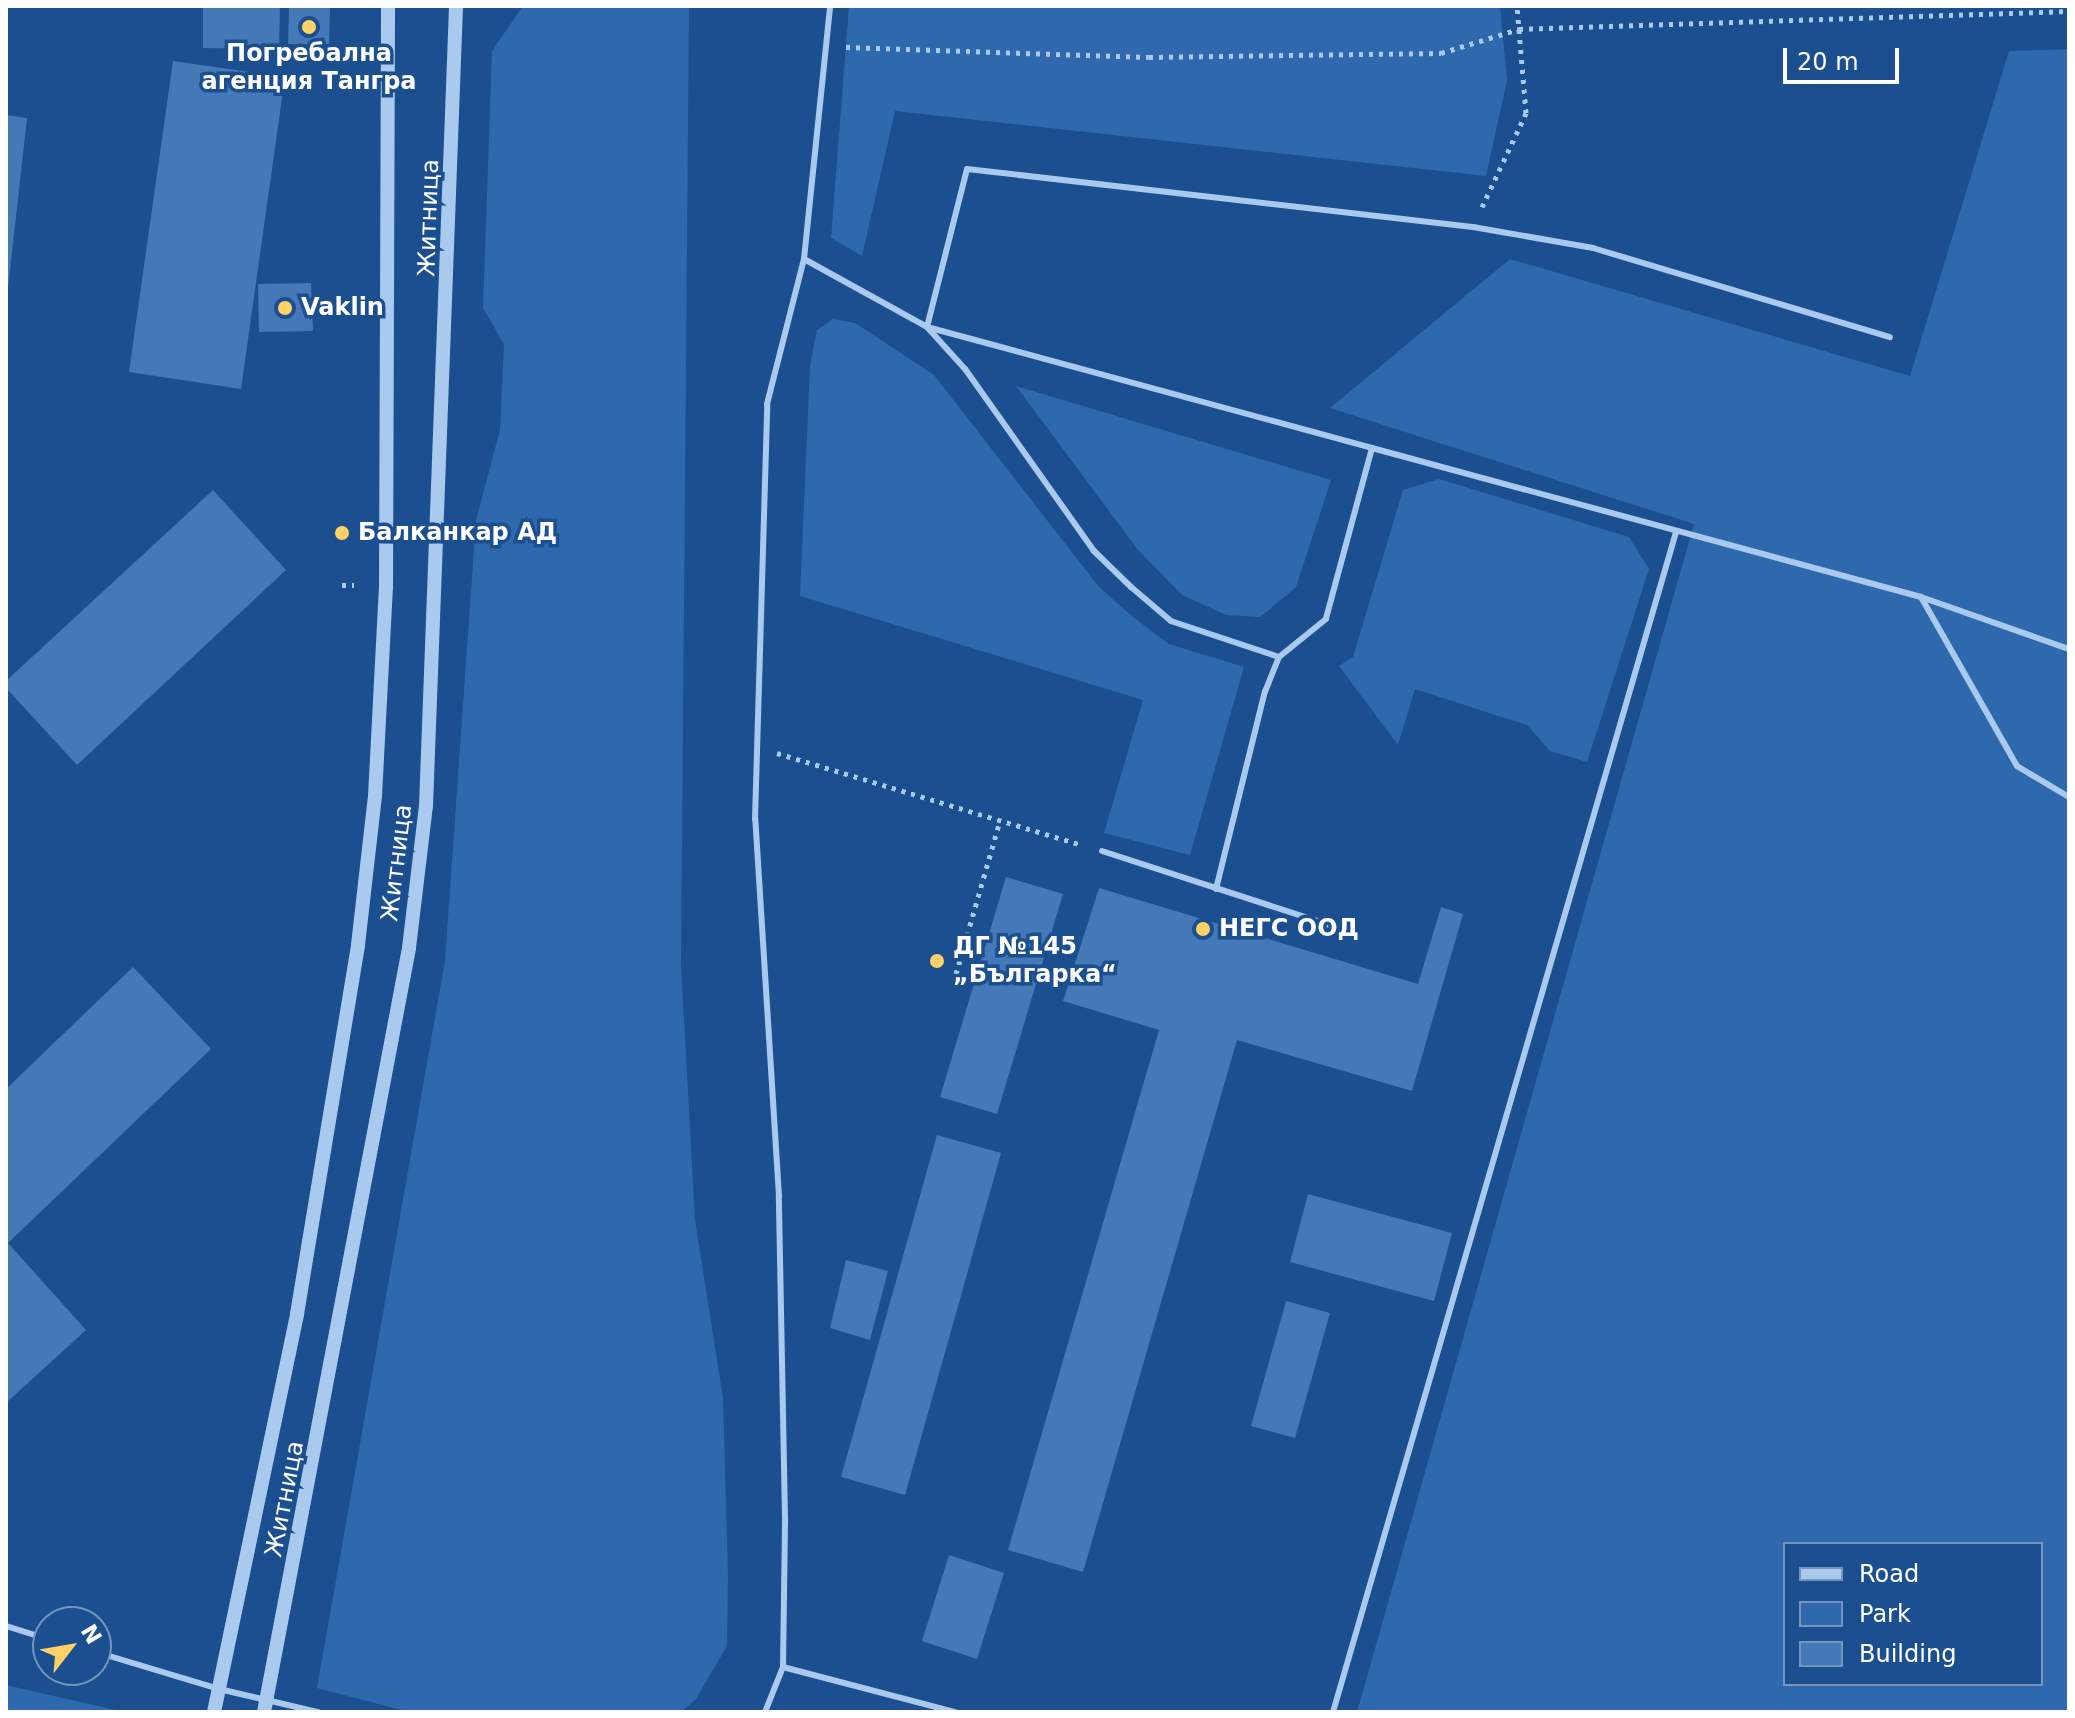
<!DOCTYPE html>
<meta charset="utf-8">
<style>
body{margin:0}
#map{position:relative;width:2075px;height:1718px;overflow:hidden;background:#1b4f8f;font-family:"DejaVu Sans",sans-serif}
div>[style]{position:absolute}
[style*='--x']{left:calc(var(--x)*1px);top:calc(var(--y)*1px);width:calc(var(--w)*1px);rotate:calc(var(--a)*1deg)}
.green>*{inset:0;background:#2e69ad}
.building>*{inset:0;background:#4478b7}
.path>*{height:5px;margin-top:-2.5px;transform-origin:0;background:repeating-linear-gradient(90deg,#a9c9ee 0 4px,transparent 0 10px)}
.service>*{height:6px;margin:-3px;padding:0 3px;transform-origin:3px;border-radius:3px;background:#a9c9ee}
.tertiary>*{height:14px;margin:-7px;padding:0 7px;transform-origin:7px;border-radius:7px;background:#a9c9ee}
.dots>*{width:22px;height:22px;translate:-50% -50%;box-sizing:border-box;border:4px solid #1b4f8f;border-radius:50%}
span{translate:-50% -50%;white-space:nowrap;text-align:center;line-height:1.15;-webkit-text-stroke:7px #1b4f8f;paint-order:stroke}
.poi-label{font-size:24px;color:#fff;font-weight:700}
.left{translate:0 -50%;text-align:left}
.street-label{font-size:24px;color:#fff}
.frame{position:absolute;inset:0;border:8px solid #fff;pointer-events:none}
.legend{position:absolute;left:1783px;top:1542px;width:260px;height:144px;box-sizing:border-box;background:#1b4f8f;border:2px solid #7695bc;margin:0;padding:10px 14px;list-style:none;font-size:24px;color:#fff}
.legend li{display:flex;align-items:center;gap:16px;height:40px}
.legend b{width:40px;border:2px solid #7695bc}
.north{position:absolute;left:32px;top:1606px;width:80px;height:80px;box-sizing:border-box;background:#1b4f8f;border:2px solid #7695bc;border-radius:50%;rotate:59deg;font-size:22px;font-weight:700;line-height:32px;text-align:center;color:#fff}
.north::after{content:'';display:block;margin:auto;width:28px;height:36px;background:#ffd166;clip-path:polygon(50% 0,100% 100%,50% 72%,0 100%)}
.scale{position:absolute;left:1783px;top:48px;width:116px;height:36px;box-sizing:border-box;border:4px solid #fff;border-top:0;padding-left:10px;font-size:24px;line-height:28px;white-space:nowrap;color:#fff;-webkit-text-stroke:6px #1b4f8f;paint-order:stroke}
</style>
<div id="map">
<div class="green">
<i style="clip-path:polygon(523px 6px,689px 6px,681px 966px,695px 1220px,723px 1398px,728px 1575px,727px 1646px,696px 1699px,681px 1712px,409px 1712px,317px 1688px,445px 961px,476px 520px,500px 430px,504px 344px,483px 308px,492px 51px)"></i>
<i style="clip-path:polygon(849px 6px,1500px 6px,1507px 81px,1486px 176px,895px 111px,862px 256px,831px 238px)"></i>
<i style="clip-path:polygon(evenodd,2069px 49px,2069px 1712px,1357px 1712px,1694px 524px,1330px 408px,1510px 259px,1910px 376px,2009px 51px,2069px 49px,1785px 1544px,2041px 1544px,2041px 1684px,1785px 1684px,1785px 1544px)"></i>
<i style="clip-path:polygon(833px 319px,855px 323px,934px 375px,1099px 587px,1133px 617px,1169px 644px,1244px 667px,1190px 855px,1104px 833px,1143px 700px,800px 596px,810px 366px,817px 330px)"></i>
<i style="clip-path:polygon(1016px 386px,1331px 480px,1296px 587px,1260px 617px,1226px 615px,1182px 595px,1138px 550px)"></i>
<i style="clip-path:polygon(1439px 479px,1629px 537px,1649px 569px,1587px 762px,1550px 751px,1527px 725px,1415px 689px,1398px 745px,1339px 666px,1353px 657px,1403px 490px)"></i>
<i style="clip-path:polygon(6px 1685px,124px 1712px,6px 1712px)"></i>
</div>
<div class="building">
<i style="clip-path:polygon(203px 6px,280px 6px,279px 49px,203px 48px)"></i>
<i style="clip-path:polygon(289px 7px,330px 7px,329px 45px,288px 44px)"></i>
<i style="clip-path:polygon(173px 61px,285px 77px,241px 389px,129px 372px)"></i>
<i style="clip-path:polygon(6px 115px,27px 118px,8px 288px,6px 287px)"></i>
<i style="clip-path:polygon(311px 283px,313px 331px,259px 332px,258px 284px)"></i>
<i style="clip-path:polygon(213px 490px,286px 570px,77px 765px,6px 688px,6px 681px)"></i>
<i style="clip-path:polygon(1006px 877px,1063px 894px,997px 1114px,940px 1097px)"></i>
<i style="clip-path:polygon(1099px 888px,1418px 984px,1441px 907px,1463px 914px,1412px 1091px,1237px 1040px,1083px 1572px,1008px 1550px,1159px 1030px,1063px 1001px)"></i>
<i style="clip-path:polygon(133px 967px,211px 1049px,8px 1243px,6px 1089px)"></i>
<i style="clip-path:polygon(937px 1135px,1001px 1153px,905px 1495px,841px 1477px)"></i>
<i style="clip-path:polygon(1308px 1194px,1452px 1233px,1434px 1301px,1290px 1262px)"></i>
<i style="clip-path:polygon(8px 1243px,86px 1330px,6px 1403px,6px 1245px)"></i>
<i style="clip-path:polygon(846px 1260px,888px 1271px,870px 1340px,830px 1328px)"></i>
<i style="clip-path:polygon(1286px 1301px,1330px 1313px,1295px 1438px,1251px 1426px)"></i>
<i style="clip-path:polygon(949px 1555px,1004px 1573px,977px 1659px,922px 1641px)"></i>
</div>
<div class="path">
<i style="--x:846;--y:47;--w:303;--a:1.9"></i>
<i style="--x:1149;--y:57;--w:292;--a:-0.8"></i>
<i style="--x:1441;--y:53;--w:82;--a:-17.1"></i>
<i style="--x:1519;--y:29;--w:550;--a:-1.87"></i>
<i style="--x:1482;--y:207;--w:104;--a:-64.9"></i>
<i style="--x:1526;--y:113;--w:107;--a:-94.8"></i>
<i style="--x:342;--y:585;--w:12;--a:0"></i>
<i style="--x:777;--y:753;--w:319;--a:16.8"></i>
<i style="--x:956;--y:974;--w:159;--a:-74"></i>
</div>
<div class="service">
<i style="--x:804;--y:259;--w:141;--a:28.9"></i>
<i style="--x:927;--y:327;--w:461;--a:15.2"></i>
<i style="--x:1372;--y:448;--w:177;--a:105.1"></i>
<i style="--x:1326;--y:619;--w:60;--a:141"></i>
<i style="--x:1279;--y:657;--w:37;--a:112"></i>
<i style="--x:1265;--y:691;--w:204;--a:103.9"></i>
<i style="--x:1372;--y:448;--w:569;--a:15.18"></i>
<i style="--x:1921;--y:597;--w:194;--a:60.4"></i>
<i style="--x:2017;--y:766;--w:61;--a:30.8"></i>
<i style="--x:1921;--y:597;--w:157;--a:19.4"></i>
<i style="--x:1279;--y:657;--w:114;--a:-161.6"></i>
<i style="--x:1171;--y:621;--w:52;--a:-139.6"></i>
<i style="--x:1131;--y:587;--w:52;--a:-135.8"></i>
<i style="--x:1094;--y:551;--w:223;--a:-125.3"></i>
<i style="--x:965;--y:369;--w:57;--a:-132.1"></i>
<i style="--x:927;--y:327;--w:163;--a:-75.8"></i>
<i style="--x:967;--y:169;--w:509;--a:6.54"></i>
<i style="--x:1473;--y:227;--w:122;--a:9.9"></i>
<i style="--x:1593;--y:248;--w:310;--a:16.7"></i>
<i style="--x:1102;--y:851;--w:243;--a:18"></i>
<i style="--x:6;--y:1626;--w:44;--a:17.2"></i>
<i style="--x:96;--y:1652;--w:128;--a:16.7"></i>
<i style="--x:219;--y:1689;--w:102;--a:13.1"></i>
<i style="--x:783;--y:1667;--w:178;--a:14.7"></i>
<i style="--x:765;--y:1712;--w:48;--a:-68.2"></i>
<i style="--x:783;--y:1667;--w:149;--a:-89.2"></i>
<i style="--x:785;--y:1518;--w:322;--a:-91.1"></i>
<i style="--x:779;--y:1196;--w:378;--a:-93.6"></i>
<i style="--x:755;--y:819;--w:415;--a:-88.3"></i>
<i style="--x:767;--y:404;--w:150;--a:-75.7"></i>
<i style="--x:804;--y:259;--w:254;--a:-84.1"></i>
<i style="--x:1333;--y:1712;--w:1229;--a:-73.79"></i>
</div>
<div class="tertiary">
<i style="--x:214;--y:1712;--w:407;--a:-78.2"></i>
<i style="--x:297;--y:1314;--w:374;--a:-80.6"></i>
<i style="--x:358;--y:945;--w:150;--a:-83.5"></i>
<i style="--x:375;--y:796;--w:208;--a:-87"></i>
<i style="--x:386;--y:588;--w:582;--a:-89.8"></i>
<i style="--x:264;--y:1712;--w:778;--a:-79.25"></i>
<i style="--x:409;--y:948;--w:143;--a:-83.2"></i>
<i style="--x:426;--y:806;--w:801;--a:-87.85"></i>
</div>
<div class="dots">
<i style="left:309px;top:27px;background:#ffd166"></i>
<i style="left:285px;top:308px;background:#ffd166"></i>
<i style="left:342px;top:533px;background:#ffd166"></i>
<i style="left:1203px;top:929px;background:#ffd166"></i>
<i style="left:937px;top:961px;background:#ffd166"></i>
</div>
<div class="poi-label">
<span style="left:309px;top:68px">Погребална<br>агенция Тангра</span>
<span class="left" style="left:301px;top:308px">Vaklin</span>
<span class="left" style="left:358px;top:533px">Балканкар АД</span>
<span class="left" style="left:1219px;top:929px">НЕГС ООД</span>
<span class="left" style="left:953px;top:961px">ДГ №145<br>„Българка“</span>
</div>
<div class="street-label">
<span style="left:429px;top:218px;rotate:-88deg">Житница</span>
<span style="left:397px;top:863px;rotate:-83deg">Житница</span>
<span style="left:285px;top:1499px;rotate:-79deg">Житница</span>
</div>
<div class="frame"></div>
<ul class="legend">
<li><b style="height:10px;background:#a9c9ee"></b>Road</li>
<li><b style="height:22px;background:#2e69ad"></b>Park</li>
<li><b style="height:22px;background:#4478b7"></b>Building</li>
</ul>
<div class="north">N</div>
<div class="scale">20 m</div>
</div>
